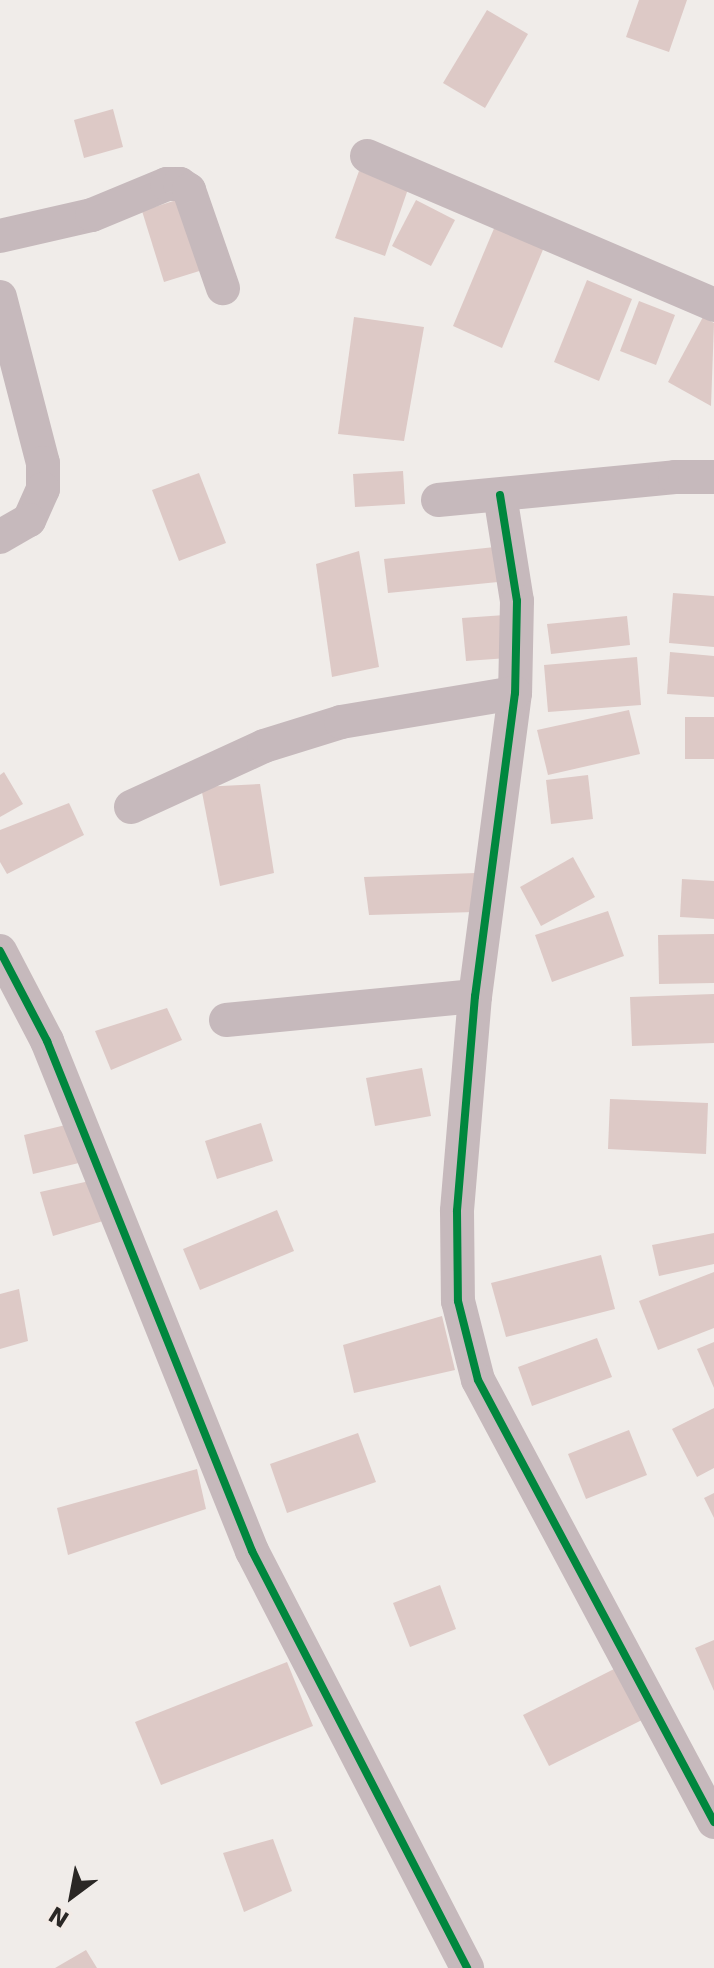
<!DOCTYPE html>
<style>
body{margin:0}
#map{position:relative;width:714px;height:1968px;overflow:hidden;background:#f0ece9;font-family:"DejaVu Sans",sans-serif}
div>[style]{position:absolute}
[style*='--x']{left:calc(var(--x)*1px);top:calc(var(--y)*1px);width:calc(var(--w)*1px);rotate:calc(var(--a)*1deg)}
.building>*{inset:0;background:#ddc9c6}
.minor>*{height:34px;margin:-17px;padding:0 17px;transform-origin:17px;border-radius:17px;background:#c6b9bc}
.cycleway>*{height:8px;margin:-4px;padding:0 4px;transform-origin:4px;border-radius:4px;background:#00873e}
span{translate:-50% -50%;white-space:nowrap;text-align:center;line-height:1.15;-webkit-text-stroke:8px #f3ebe6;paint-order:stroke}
.north{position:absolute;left:32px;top:1856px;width:80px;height:80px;-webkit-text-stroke:6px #f3ebe6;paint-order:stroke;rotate:212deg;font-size:22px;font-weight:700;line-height:32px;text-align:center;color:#2a2725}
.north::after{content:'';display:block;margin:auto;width:28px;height:36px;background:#2a2725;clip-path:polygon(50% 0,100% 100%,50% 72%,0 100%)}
</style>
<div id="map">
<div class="building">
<i style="clip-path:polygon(639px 0,687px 0,669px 52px,626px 37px)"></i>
<i style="clip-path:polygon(487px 10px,528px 34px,485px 108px,443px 83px)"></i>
<i style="clip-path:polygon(113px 109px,123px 147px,84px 158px,74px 120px)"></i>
<i style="clip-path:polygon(359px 171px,408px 189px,385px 256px,335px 238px)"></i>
<i style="clip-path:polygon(186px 197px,209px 268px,164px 282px,142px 211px)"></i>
<i style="clip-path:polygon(416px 200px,455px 220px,431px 266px,392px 246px)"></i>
<i style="clip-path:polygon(498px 219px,547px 240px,502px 348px,453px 326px)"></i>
<i style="clip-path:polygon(587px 280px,632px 299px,599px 381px,554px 362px)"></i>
<i style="clip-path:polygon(639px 301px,675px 315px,656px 365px,620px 351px)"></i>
<i style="clip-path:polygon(354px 317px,424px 327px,404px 441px,338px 434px)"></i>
<i style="clip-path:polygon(703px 317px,714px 323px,711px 406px,668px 382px)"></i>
<i style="clip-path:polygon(403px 471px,405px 504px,355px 507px,353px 474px)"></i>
<i style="clip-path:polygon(199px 473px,226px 543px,179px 561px,152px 490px)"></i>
<i style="clip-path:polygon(504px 546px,508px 581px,388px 593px,384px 559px)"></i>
<i style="clip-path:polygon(359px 551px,379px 667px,332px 677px,316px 564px)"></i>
<i style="clip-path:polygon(673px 593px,714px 596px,714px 647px,669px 643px)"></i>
<i style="clip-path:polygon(505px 615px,508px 658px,466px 661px,462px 618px)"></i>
<i style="clip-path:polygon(627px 616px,630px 645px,551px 654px,547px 624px)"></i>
<i style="clip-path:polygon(670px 652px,714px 656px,714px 697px,667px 694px)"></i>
<i style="clip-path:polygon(637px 657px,641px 705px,548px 712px,544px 665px)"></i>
<i style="clip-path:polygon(629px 710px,640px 754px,548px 775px,537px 730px)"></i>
<i style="clip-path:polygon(685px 717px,714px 717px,714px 759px,685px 759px)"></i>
<i style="clip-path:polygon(4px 772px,23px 804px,0 817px,0 775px)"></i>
<i style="clip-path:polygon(588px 775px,593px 819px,551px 824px,546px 780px)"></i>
<i style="clip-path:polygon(260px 784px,274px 873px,220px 886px,201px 787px)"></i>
<i style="clip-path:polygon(69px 803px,84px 835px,7px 874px,0 862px,0 830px)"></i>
<i style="clip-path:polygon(573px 857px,595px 897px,541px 926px,520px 887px)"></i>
<i style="clip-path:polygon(476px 873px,475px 912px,369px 915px,364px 877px)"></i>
<i style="clip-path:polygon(682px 879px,714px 881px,714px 919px,680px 917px)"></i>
<i style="clip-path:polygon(608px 911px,624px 956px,552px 982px,535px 935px)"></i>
<i style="clip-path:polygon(714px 934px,714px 983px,659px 984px,658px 935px)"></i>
<i style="clip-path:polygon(714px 994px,714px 1043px,632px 1046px,630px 997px)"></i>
<i style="clip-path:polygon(167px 1008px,182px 1040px,111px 1070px,95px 1031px)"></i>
<i style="clip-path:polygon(422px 1068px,431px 1116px,375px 1126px,366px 1078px)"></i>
<i style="clip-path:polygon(610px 1099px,708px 1103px,706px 1154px,608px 1149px)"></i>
<i style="clip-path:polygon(74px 1123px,83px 1162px,33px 1174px,24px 1135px)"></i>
<i style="clip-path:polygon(261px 1123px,273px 1161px,217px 1179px,205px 1141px)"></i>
<i style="clip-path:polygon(94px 1180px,103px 1221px,53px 1236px,40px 1192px)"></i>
<i style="clip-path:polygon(277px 1210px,294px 1251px,200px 1290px,183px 1249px)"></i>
<i style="clip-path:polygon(714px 1233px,714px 1264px,659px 1276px,652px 1245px)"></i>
<i style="clip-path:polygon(601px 1255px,615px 1309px,506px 1337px,491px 1283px)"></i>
<i style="clip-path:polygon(714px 1272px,714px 1328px,658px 1350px,639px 1301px)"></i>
<i style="clip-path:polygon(19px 1289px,28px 1341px,0 1349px,0 1294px)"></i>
<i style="clip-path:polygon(442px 1316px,455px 1370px,354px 1393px,343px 1345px)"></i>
<i style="clip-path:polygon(597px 1338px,612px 1377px,532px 1406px,518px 1367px)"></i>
<i style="clip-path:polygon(714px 1342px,714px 1388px,697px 1349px)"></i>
<i style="clip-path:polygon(714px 1408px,714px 1468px,697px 1477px,672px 1429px)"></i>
<i style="clip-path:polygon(629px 1430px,647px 1475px,586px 1499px,568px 1454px)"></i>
<i style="clip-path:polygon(358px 1433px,376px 1482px,287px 1513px,270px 1464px)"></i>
<i style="clip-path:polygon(197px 1469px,206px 1509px,68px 1555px,57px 1508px)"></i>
<i style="clip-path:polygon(714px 1493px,714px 1518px,704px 1498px)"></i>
<i style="clip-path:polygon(440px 1585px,456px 1629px,410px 1647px,393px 1603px)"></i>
<i style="clip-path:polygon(714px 1640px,714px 1691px,695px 1648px)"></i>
<i style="clip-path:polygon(287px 1662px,313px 1726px,161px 1785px,135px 1722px)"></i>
<i style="clip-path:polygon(618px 1667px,644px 1719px,549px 1766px,523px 1715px)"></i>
<i style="clip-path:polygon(273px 1839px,292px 1891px,244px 1912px,223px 1853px)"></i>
<i style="clip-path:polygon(86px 1950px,97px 1968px,55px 1968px)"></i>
</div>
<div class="minor">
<i style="--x:367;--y:156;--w:378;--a:23.2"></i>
<i style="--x:0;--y:236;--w:94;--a:-12.9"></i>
<i style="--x:92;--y:215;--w:81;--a:-22.5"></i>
<i style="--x:167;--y:184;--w:13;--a:0"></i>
<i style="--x:180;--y:184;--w:11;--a:34"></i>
<i style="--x:189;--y:190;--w:104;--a:70.9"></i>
<i style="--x:0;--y:297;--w:171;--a:75.5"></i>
<i style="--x:43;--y:463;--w:26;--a:90"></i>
<i style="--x:43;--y:489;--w:34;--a:114"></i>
<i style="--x:29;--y:520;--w:34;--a:150"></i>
<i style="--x:500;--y:495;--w:107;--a:80.9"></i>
<i style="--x:517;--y:601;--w:92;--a:91.2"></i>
<i style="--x:515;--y:693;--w:306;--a:97.5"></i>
<i style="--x:475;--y:996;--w:216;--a:94.8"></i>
<i style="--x:457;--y:1211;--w:90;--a:89.4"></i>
<i style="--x:458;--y:1301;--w:81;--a:75.8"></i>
<i style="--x:478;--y:1380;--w:501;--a:61.9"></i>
<i style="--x:438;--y:500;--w:238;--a:-5.5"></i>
<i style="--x:675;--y:477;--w:39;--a:0"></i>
<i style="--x:131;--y:807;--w:146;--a:-24.6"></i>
<i style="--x:264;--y:746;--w:81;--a:-17.3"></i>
<i style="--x:341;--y:722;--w:176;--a:-9.5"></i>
<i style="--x:0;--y:951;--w:102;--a:62.4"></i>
<i style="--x:47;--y:1041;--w:550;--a:68.1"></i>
<i style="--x:252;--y:1551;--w:469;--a:62.7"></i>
<i style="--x:226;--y:1020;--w:250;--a:-5.5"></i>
</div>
<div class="cycleway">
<i style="--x:500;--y:495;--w:107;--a:80.9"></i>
<i style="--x:517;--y:601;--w:92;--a:91.2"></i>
<i style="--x:515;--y:693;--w:306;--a:97.5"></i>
<i style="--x:475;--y:996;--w:216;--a:94.8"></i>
<i style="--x:457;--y:1211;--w:90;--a:89.4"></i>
<i style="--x:458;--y:1301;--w:81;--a:75.8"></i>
<i style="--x:478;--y:1380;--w:501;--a:61.9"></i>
<i style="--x:0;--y:951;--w:102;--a:62.4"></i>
<i style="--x:47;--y:1041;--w:550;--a:68.1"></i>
<i style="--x:252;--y:1551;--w:469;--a:62.7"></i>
</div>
<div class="north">N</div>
</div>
